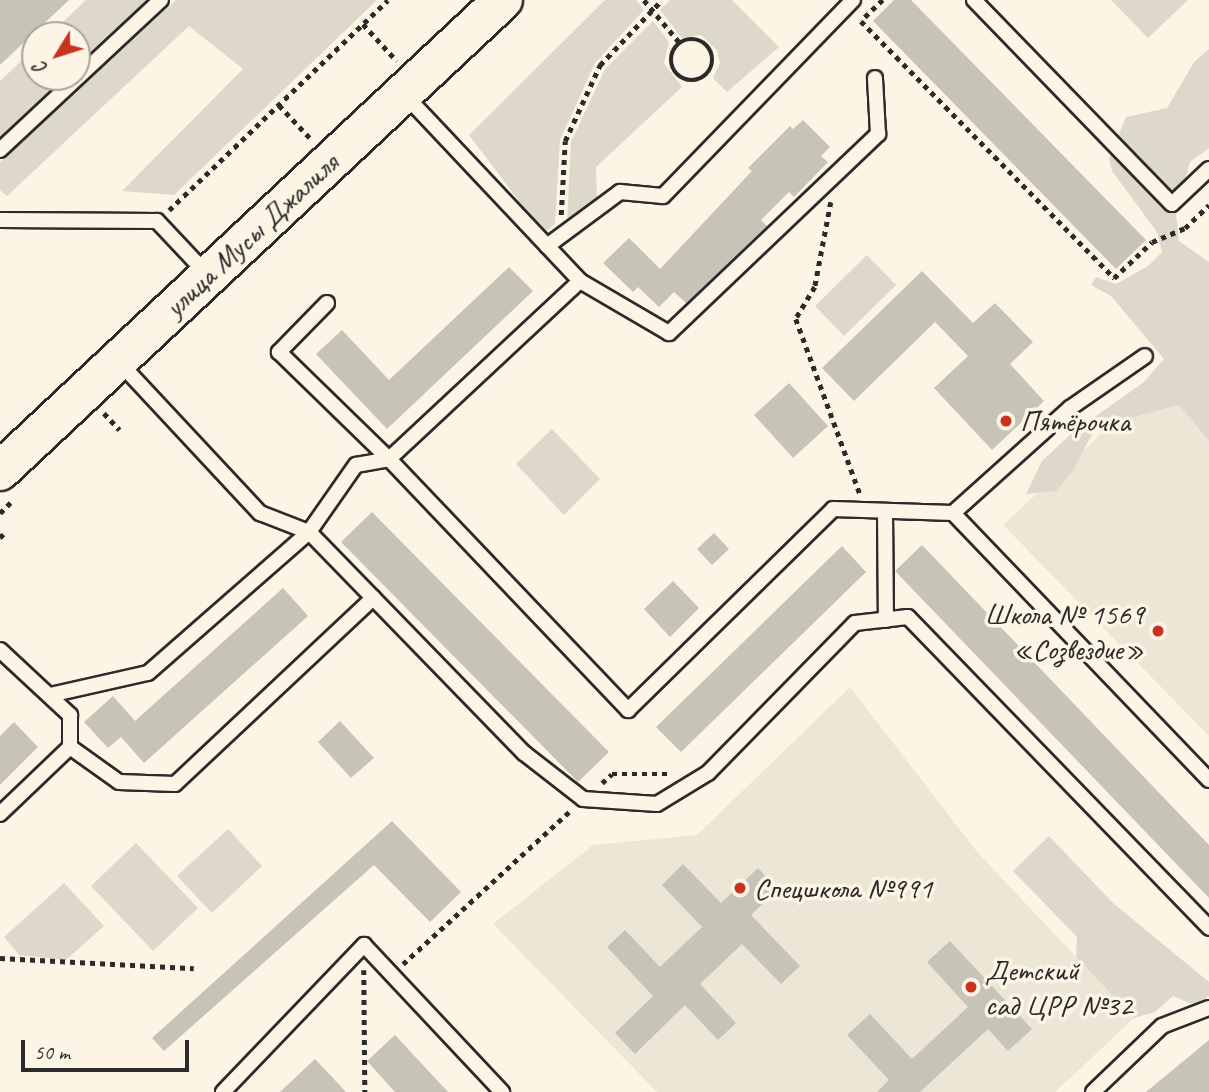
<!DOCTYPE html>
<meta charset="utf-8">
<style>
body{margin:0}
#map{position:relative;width:1209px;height:1092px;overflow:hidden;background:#fcf5e5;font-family:Caveat,sans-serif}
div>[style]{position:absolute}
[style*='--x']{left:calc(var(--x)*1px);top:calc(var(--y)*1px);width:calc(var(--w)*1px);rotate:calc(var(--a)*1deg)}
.built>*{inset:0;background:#ece6d7}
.green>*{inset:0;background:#ded8ca}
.building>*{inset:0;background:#c8c3b7}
.path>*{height:4.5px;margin-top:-2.25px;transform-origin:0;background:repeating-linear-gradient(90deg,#2b2b2b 0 5px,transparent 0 10px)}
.path>.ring{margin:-2.25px;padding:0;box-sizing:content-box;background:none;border:4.5px solid #2b2b2b;border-radius:50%}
.roads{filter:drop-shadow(2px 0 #2b2b2b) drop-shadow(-2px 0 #2b2b2b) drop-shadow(0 2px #2b2b2b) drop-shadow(0 -2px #2b2b2b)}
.lane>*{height:14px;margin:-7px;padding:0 7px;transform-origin:7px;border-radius:7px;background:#fcf5e5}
.secondary>*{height:38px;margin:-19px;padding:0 19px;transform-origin:19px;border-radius:19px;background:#fcf5e5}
.dots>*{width:19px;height:19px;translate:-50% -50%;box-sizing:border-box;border:4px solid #fcf5e5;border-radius:50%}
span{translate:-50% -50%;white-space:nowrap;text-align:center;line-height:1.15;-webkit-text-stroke:7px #fcf5e5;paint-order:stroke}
.street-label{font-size:30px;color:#2b2b2b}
.poi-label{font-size:30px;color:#2b2b2b}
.left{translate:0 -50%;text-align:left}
.right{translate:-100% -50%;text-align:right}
.north{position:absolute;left:21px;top:21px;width:70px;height:70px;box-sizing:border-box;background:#fcf5e5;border:2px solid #a8a49b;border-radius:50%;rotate:232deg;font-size:19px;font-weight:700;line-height:28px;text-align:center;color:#2b2b2b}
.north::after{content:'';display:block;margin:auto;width:24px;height:32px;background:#c8321e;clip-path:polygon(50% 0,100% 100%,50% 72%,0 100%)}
.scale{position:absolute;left:21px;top:1040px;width:168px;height:32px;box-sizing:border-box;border:4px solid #2b2b2b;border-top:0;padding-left:9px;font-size:21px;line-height:24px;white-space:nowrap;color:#2b2b2b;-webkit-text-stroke:5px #fcf5e5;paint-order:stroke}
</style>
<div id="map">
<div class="built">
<i style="clip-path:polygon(1209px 333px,1209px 736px,1003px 525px)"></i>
<i style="clip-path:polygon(850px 687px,978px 853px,1134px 1018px,1055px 1092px,657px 1092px,493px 924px,593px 845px,697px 835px)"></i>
</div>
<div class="green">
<i style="clip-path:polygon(86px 0,148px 0,77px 67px,77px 35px,49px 35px)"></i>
<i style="clip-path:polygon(176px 0,377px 0,174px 195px,122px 191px,243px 69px,189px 26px,7px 196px,0 190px,0 162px)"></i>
<i style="clip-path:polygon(605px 0,636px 0,644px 10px,595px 63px,560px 140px,555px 223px,544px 234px,469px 135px)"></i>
<i style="clip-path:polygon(670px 0,732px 0,779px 47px,727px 92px,713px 78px,720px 63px,717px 50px,701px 35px,682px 38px,660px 10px)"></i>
<i style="clip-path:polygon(1111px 0,1188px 0,1148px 38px)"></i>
<i style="clip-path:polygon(653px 21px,669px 42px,664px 63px,682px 87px,596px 167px,597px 198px,567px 223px,571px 142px,605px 69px)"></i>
<i style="clip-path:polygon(35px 48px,35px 77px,66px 77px,0 139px,0 81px)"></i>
<i style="clip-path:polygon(1209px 49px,1209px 148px,1190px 162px,1176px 213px,1179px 241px,1209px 262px,1209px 441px,1179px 405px,1096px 427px,1072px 472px,1056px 491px,1026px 494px,1042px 461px,1072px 433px,1144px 382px,1164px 359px,1111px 296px,1091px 285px,1096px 277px,1116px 284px,1148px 266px,1162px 252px,1157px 232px,1112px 171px,1109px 158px,1126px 117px,1167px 108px,1194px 62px)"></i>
<i style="clip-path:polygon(867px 255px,896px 285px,844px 336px,815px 306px)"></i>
<i style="clip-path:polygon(552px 429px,600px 479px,564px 515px,516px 464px)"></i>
<i style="clip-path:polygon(228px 829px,262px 866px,212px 913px,177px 876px)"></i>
<i style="clip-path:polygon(1049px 836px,1113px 903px,1209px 982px,1209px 996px,1194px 1005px,1173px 996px,1155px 1012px,1134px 1018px,1076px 957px,1077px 937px,1013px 871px)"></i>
<i style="clip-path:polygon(136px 843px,198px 908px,153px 951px,91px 886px)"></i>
<i style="clip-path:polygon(64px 883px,104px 926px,66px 960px,19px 955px,4px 937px)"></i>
</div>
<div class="building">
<i style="clip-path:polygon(0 0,69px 0,0 65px)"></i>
<i style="clip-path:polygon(894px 0,911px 0,1146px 240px,1116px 269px,873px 21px)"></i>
<i style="clip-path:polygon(803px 120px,830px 147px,821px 156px,828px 162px,794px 197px,789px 192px,761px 220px,767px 226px,686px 303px,674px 292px,659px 307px,638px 287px,633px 292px,603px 263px,629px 238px,660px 269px,752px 171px,748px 168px,790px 126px,793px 129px)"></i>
<i style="clip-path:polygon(509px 267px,533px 291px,387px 429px,316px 354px,342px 330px,389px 380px)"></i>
<i style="clip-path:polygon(922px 271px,973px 323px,995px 303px,1033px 342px,1010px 364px,1044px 401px,992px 450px,934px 388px,968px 356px,935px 322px,854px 401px,822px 368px)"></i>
<i style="clip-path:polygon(789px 383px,828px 426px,793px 458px,754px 415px)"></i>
<i style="clip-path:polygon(372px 512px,609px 752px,578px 782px,341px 542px)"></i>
<i style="clip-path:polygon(714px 533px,729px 549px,712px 565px,697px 549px)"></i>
<i style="clip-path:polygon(922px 545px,1209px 845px,1209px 898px,895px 571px)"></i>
<i style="clip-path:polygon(842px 546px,866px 572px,681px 752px,656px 727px)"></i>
<i style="clip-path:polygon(673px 581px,699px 608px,670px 637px,644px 609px)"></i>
<i style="clip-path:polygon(283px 588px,308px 616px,144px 763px,121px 737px,108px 748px,84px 722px,113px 696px,135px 721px)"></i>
<i style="clip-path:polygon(340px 721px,374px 758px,351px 778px,318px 742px)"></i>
<i style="clip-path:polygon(14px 722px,38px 747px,0 785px,0 736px)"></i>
<i style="clip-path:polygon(392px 821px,461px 892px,430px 922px,374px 865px,164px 1051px,152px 1038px)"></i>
<i style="clip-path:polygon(683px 864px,721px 903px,758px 868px,778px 889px,751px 915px,800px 966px,781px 984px,742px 944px,700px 984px,736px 1023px,718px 1040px,685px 1005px,635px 1054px,615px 1033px,653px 996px,607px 947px,625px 930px,660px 967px,702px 927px,662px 885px)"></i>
<i style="clip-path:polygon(950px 941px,1032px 1029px,1008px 1051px,988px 1029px,920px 1092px,877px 1092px,889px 1080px,847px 1035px,870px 1014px,912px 1059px,968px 1007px,927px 962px)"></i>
<i style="clip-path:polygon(395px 1035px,448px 1092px,395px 1092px,367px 1061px)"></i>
<i style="clip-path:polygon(1209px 1040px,1209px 1092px,1146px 1092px)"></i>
<i style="clip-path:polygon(315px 1059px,346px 1092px,280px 1092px)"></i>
</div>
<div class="path">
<i style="--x:644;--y:0;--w:56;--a:50.1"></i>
<i style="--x:883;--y:0;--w:30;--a:136"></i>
<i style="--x:861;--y:21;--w:361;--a:45.4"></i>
<i style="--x:1114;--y:278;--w:52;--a:-43.5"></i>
<i style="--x:1152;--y:242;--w:36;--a:-23"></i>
<i style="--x:1185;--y:228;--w:33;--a:-44"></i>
<i style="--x:363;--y:24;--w:50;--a:47.4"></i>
<i class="ring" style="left:671px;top:39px;width:37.5px;height:37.5px"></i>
<i style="--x:279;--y:105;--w:48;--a:46.7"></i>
<i style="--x:831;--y:202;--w:86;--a:100.7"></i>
<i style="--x:815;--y:287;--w:37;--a:121"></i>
<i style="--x:796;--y:319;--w:186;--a:69.9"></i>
<i style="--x:169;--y:210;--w:303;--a:-43.8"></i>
<i style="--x:561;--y:215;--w:74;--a:-86.9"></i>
<i style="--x:565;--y:141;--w:84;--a:-65.3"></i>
<i style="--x:600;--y:65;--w:90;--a:-46.4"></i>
<i style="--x:104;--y:413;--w:23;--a:47"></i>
<i style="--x:0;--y:513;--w:20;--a:-45"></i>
<i style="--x:0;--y:534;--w:8;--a:45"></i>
<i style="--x:602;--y:783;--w:13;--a:-42"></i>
<i style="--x:612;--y:774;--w:59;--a:0"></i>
<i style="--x:0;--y:958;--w:194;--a:3"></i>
<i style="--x:403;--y:964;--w:229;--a:-42.5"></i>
<i style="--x:364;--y:970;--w:122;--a:89.5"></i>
</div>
<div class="roads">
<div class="lane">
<i style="--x:974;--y:0;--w:284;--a:45.9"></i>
<i style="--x:1172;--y:204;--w:51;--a:-43.4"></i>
<i style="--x:403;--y:93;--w:258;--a:46.7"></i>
<i style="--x:0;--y:150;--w:220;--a:-43"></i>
<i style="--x:0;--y:220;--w:157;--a:0.4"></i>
<i style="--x:157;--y:221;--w:73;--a:46.7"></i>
<i style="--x:547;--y:246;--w:91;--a:-36.5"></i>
<i style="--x:620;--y:192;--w:43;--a:5.3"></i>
<i style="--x:663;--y:196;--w:273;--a:-45.9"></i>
<i style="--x:327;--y:303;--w:69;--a:134.4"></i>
<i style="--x:279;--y:352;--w:153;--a:44.2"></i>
<i style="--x:389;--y:459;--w:347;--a:46.4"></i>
<i style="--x:628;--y:710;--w:287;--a:-44.4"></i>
<i style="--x:833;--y:509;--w:120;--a:1.9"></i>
<i style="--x:953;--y:513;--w:157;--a:-41.9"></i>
<i style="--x:1070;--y:408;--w:91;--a:-34.7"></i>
<i style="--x:119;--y:362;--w:207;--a:47"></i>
<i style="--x:260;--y:513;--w:53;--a:21.2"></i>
<i style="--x:309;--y:532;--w:308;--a:45.8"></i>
<i style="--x:524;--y:753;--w:75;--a:37.9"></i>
<i style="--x:583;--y:799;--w:74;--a:3.9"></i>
<i style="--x:657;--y:804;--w:60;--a:-31.3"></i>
<i style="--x:708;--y:773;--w:210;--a:-45.6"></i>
<i style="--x:855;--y:623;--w:53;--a:-6.5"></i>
<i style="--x:908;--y:617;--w:433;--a:45.9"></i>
<i style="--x:885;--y:511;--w:109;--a:89.5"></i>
<i style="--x:953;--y:513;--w:370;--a:46.2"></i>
<i style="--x:0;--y:650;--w:96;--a:42.9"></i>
<i style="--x:70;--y:715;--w:32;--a:90"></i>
<i style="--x:70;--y:747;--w:97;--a:136.3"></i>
<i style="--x:50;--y:695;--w:100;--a:-12.7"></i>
<i style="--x:148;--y:673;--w:214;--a:-41.2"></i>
<i style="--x:309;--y:532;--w:82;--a:-55"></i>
<i style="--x:356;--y:465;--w:34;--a:-10"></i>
<i style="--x:389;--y:459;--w:261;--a:-43"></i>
<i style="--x:580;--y:281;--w:103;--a:30.3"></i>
<i style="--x:669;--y:333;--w:289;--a:-43.6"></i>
<i style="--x:878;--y:134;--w:56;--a:-93.1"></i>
<i style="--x:70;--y:747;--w:60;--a:35.5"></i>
<i style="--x:119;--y:782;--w:56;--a:2"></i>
<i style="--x:175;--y:784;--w:272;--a:-43.2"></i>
<i style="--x:223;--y:1092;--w:204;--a:-46.2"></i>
<i style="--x:364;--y:945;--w:202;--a:46.8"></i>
<i style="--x:1093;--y:1092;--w:95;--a:-43.7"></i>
<i style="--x:1162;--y:1026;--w:50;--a:-21"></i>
</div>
<div class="secondary">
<i style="--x:0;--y:471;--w:689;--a:-43.12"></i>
</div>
</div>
<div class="dots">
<i style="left:1006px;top:421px;background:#c8321e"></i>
<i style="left:1158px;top:631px;background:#c8321e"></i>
<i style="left:740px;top:888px;background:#c8321e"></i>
<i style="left:971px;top:987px;background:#c8321e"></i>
</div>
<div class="street-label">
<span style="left:251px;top:235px;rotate:-43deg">улица Мусы Джалиля</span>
</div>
<div class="poi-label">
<span class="left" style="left:1020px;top:421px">Пятёрочка</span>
<span class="right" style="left:1144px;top:631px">Школа № 1569<br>«Созвездие»</span>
<span class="left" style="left:754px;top:888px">Спецшкола №991</span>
<span class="left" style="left:985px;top:987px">Детский<br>сад ЦРР №32</span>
</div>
<div class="north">С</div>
<div class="scale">50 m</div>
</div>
